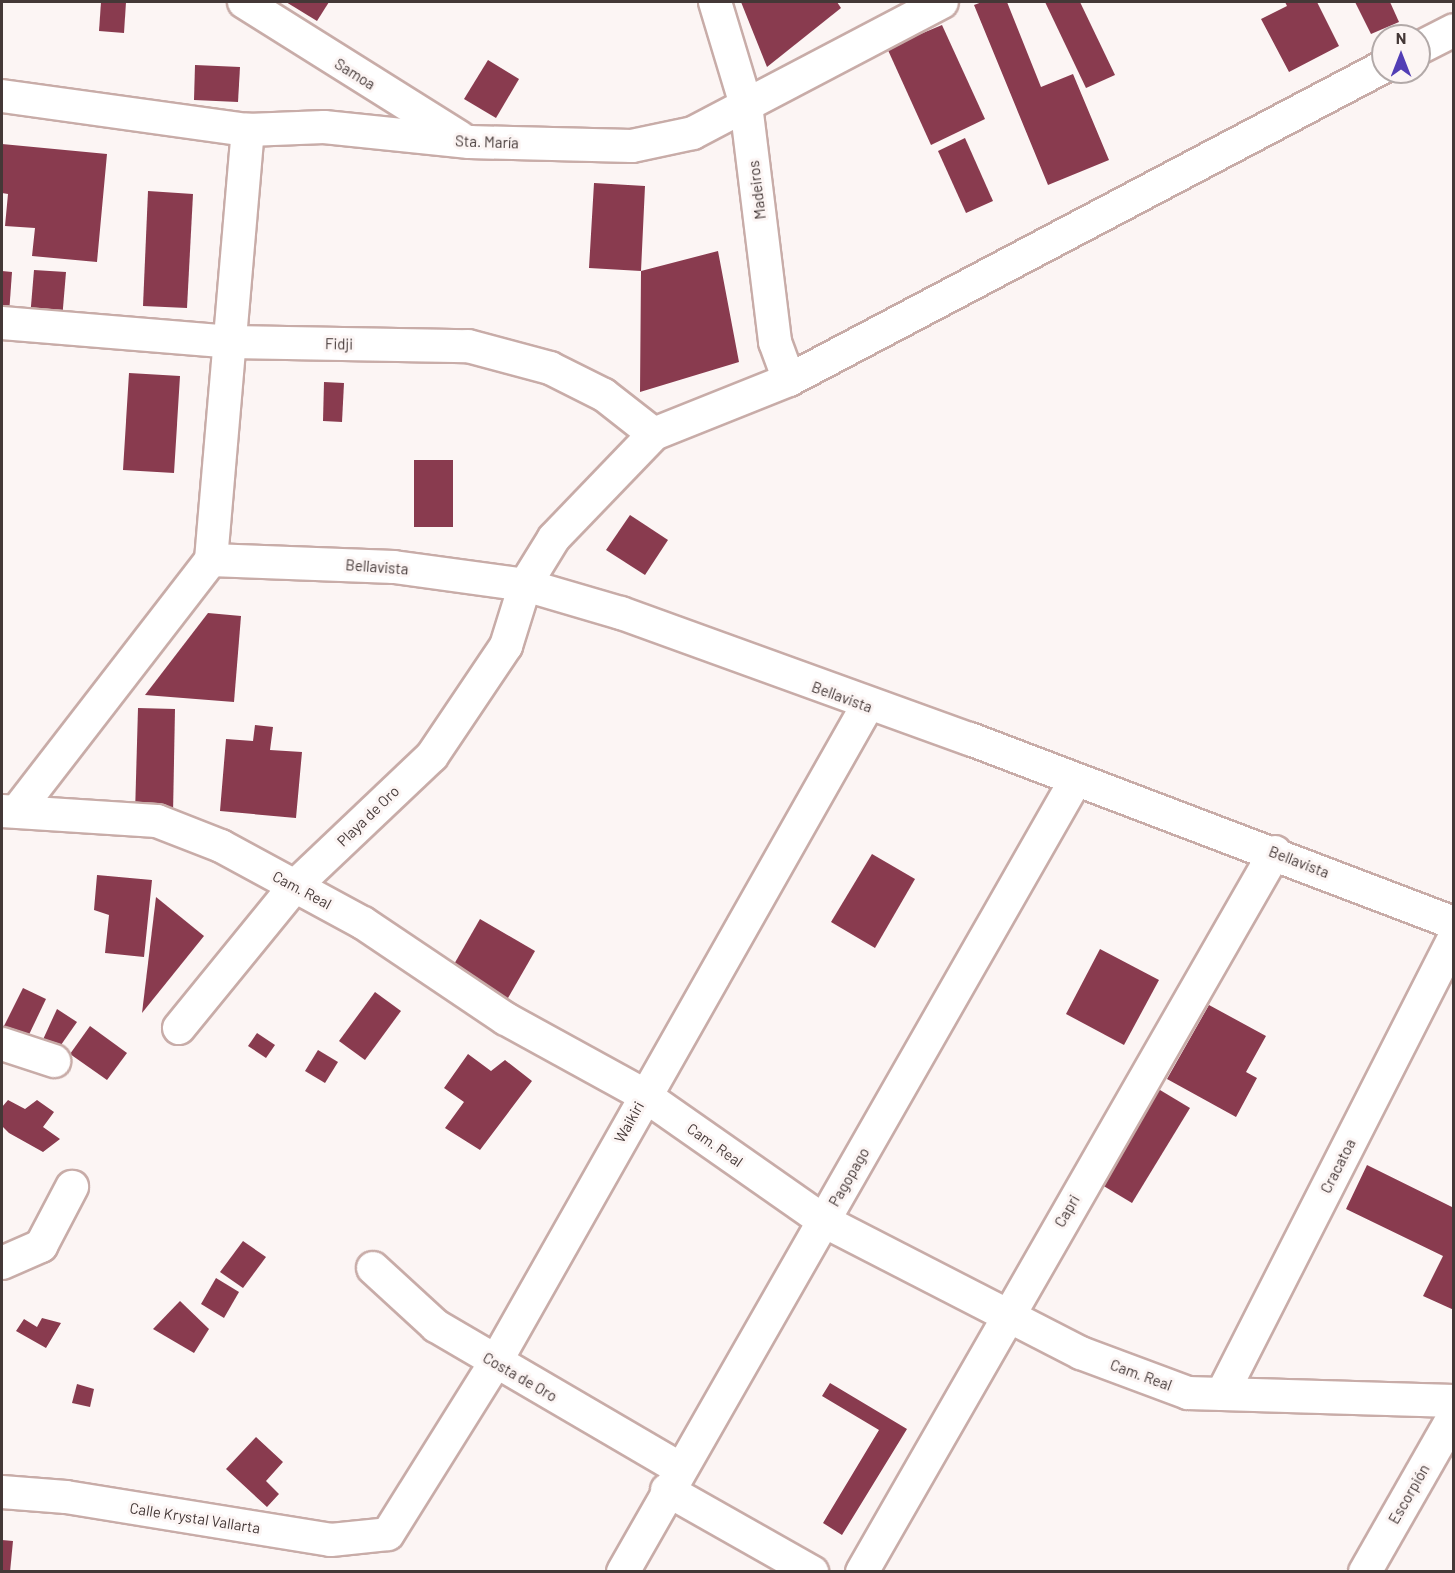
<!DOCTYPE html>
<meta charset="utf-8">
<style>
body{margin:0}
#map{position:relative;width:1455px;height:1573px;overflow:hidden;background:#fcf5f4;font-family:Barlow,sans-serif}
div>[style]{position:absolute}
[style*='--x']{left:calc(var(--x)*1px);top:calc(var(--y)*1px);width:calc(var(--w)*1px);rotate:calc(var(--a)*1deg)}
.building>*{inset:0;background:#893b4f}
.roads{filter:drop-shadow(2px 0 #c8aca8) drop-shadow(-2px 0 #c8aca8) drop-shadow(0 2px #c8aca8) drop-shadow(0 -2px #c8aca8)}
.minor>*{height:32px;margin:-16px;padding:0 16px;transform-origin:16px;border-radius:16px;background:#fff}
span{translate:-50% -50%;white-space:nowrap;text-align:center;line-height:1.15;-webkit-text-stroke:6px #fcf5f4;paint-order:stroke}
.street-label{font-size:15px;color:#443837}
.frame{position:absolute;inset:0;border:3px solid #443837;pointer-events:none}
.north{position:absolute;left:1371px;top:24px;width:60px;height:60px;box-sizing:border-box;background:#fcf5f4;border:2px solid #b2a9a8;border-radius:50%;rotate:0deg;font-size:16px;font-weight:700;line-height:24px;text-align:center;color:#443837}
.north::after{content:'';display:block;margin:auto;width:21px;height:27px;background:#523eb5;clip-path:polygon(50% 0,100% 100%,50% 72%,0 100%)}
</style>
<div id="map">
<div class="building">
<i style="clip-path:polygon(101px 2px,126px 2px,124px 33px,99px 31px)"></i>
<i style="clip-path:polygon(286px 2px,329px 2px,317px 21px)"></i>
<i style="clip-path:polygon(741px 2px,837px 2px,841px 8px,767px 67px)"></i>
<i style="clip-path:polygon(982px 2px,1007px 2px,1041px 87px,1073px 74px,1109px 160px,1048px 185px,974px 5px)"></i>
<i style="clip-path:polygon(1045px 2px,1080px 2px,1115px 75px,1086px 88px)"></i>
<i style="clip-path:polygon(1285px 2px,1317px 2px,1339px 46px,1289px 72px,1261px 19px,1287px 6px)"></i>
<i style="clip-path:polygon(1355px 2px,1390px 2px,1399px 22px,1371px 34px)"></i>
<i style="clip-path:polygon(942px 25px,985px 119px,931px 145px,887px 48px)"></i>
<i style="clip-path:polygon(488px 60px,519px 79px,496px 118px,464px 99px)"></i>
<i style="clip-path:polygon(195px 65px,240px 67px,238px 102px,194px 100px)"></i>
<i style="clip-path:polygon(965px 138px,993px 201px,966px 213px,938px 151px)"></i>
<i style="clip-path:polygon(2px 144px,107px 154px,97px 262px,32px 256px,35px 228px,5px 226px,8px 194px,2px 193px)"></i>
<i style="clip-path:polygon(594px 183px,645px 186px,641px 271px,718px 251px,739px 362px,640px 392px,641px 271px,589px 268px)"></i>
<i style="clip-path:polygon(148px 191px,193px 194px,187px 308px,143px 306px)"></i>
<i style="clip-path:polygon(34px 270px,66px 272px,62px 320px,30px 318px)"></i>
<i style="clip-path:polygon(2px 271px,12px 272px,9px 314px,2px 314px)"></i>
<i style="clip-path:polygon(129px 373px,180px 376px,174px 473px,123px 470px)"></i>
<i style="clip-path:polygon(324px 382px,344px 383px,342px 422px,323px 421px)"></i>
<i style="clip-path:polygon(414px 460px,453px 460px,453px 527px,414px 527px)"></i>
<i style="clip-path:polygon(630px 515px,668px 540px,645px 575px,606px 550px)"></i>
<i style="clip-path:polygon(208px 613px,241px 616px,234px 702px,145px 695px)"></i>
<i style="clip-path:polygon(138px 708px,175px 709px,173px 814px,135px 814px)"></i>
<i style="clip-path:polygon(255px 725px,273px 727px,270px 750px,302px 752px,296px 818px,220px 811px,226px 739px,253px 741px)"></i>
<i style="clip-path:polygon(872px 854px,915px 879px,875px 948px,831px 922px)"></i>
<i style="clip-path:polygon(97px 875px,152px 880px,144px 957px,105px 953px,109px 915px,94px 910px)"></i>
<i style="clip-path:polygon(156px 897px,204px 936px,142px 1013px)"></i>
<i style="clip-path:polygon(480px 919px,535px 951px,504px 1005px,449px 973px)"></i>
<i style="clip-path:polygon(1100px 949px,1159px 980px,1124px 1045px,1066px 1014px)"></i>
<i style="clip-path:polygon(23px 988px,46px 999px,25px 1043px,2px 1030px)"></i>
<i style="clip-path:polygon(375px 992px,401px 1011px,365px 1060px,339px 1041px)"></i>
<i style="clip-path:polygon(1209px 1005px,1266px 1036px,1246px 1072px,1257px 1078px,1236px 1117px,1167px 1079px)"></i>
<i style="clip-path:polygon(57px 1009px,77px 1022px,54px 1055px,40px 1046px)"></i>
<i style="clip-path:polygon(90px 1026px,127px 1053px,107px 1080px,70px 1054px)"></i>
<i style="clip-path:polygon(257px 1033px,275px 1045px,266px 1058px,248px 1046px)"></i>
<i style="clip-path:polygon(318px 1050px,338px 1062px,325px 1083px,305px 1071px)"></i>
<i style="clip-path:polygon(468px 1054px,491px 1071px,505px 1060px,532px 1081px,480px 1150px,445px 1128px,464px 1102px,444px 1088px)"></i>
<i style="clip-path:polygon(1155px 1087px,1190px 1108px,1132px 1203px,1097px 1182px)"></i>
<i style="clip-path:polygon(8px 1100px,25px 1109px,37px 1100px,54px 1112px,43px 1127px,60px 1139px,43px 1152px,9px 1133px,2px 1126px,2px 1107px)"></i>
<i style="clip-path:polygon(1367px 1165px,1454px 1208px,1454px 1310px,1423px 1296px,1443px 1256px,1346px 1209px)"></i>
<i style="clip-path:polygon(243px 1241px,266px 1257px,243px 1288px,220px 1272px)"></i>
<i style="clip-path:polygon(216px 1278px,239px 1292px,224px 1318px,201px 1304px)"></i>
<i style="clip-path:polygon(180px 1301px,209px 1329px,194px 1353px,153px 1329px)"></i>
<i style="clip-path:polygon(42px 1318px,61px 1323px,46px 1348px,16px 1331px,24px 1319px,37px 1327px)"></i>
<i style="clip-path:polygon(830px 1383px,907px 1429px,842px 1535px,823px 1523px,879px 1430px,822px 1396px)"></i>
<i style="clip-path:polygon(77px 1384px,94px 1389px,90px 1407px,72px 1403px)"></i>
<i style="clip-path:polygon(256px 1437px,283px 1462px,266px 1481px,279px 1494px,267px 1507px,226px 1469px)"></i>
<i style="clip-path:polygon(2px 1540px,13px 1541px,10px 1572px,2px 1572px)"></i>
</div>
<div class="roads">
<div class="minor">
<i style="--x:244;--y:2;--w:254;--a:32.1"></i>
<i style="--x:715;--y:2;--w:108;--a:73.2"></i>
<i style="--x:746;--y:105;--w:239;--a:83"></i>
<i style="--x:775;--y:342;--w:40;--a:69.8"></i>
<i style="--x:1419;--y:48;--w:39;--a:-27"></i>
<i style="--x:2;--y:96;--w:248;--a:7.9"></i>
<i style="--x:248;--y:130;--w:76;--a:-2.3"></i>
<i style="--x:324;--y:127;--w:146;--a:5.9"></i>
<i style="--x:469;--y:142;--w:163;--a:1.4"></i>
<i style="--x:632;--y:146;--w:62;--a:-12"></i>
<i style="--x:693;--y:133;--w:281;--a:-27.7"></i>
<i style="--x:2;--y:323;--w:230;--a:4.7"></i>
<i style="--x:231;--y:342;--w:237;--a:1"></i>
<i style="--x:468;--y:346;--w:85;--a:15"></i>
<i style="--x:550;--y:368;--w:60;--a:26.6"></i>
<i style="--x:604;--y:395;--w:63;--a:38"></i>
<i style="--x:211;--y:560;--w:183;--a:2.2"></i>
<i style="--x:394;--y:567;--w:132;--a:7.8"></i>
<i style="--x:525;--y:585;--w:100;--a:16.3"></i>
<i style="--x:621;--y:613;--w:371;--a:19.9"></i>
<i style="--x:970;--y:739;--w:518;--a:20.82"></i>
<i style="--x:2;--y:811;--w:155;--a:3.7"></i>
<i style="--x:157;--y:821;--w:69;--a:21.3"></i>
<i style="--x:221;--y:846;--w:162;--a:28.5"></i>
<i style="--x:363;--y:923;--w:172;--a:33.9"></i>
<i style="--x:506;--y:1019;--w:158;--a:28.8"></i>
<i style="--x:644;--y:1095;--w:220;--a:35"></i>
<i style="--x:824;--y:1221;--w:289;--a:27.2"></i>
<i style="--x:1081;--y:1353;--w:114;--a:20.5"></i>
<i style="--x:1188;--y:1393;--w:266;--a:1.7"></i>
<i style="--x:17;--y:811;--w:317;--a:-52.3"></i>
<i style="--x:211;--y:560;--w:432;--a:-85.1"></i>
<i style="--x:179;--y:1028;--w:183;--a:-50.8"></i>
<i style="--x:295;--y:886;--w:189;--a:-43.5"></i>
<i style="--x:432;--y:756;--w:133;--a:-56.1"></i>
<i style="--x:506;--y:646;--w:64;--a:-72.7"></i>
<i style="--x:525;--y:585;--w:55;--a:-58.3"></i>
<i style="--x:554;--y:538;--w:144;--a:-46.1"></i>
<i style="--x:654;--y:434;--w:145;--a:-21.8"></i>
<i style="--x:789;--y:380;--w:671;--a:-27.79"></i>
<i style="--x:2;--y:1044;--w:55;--a:18.1"></i>
<i style="--x:2;--y:1263;--w:43;--a:-23.6"></i>
<i style="--x:41;--y:1246;--w:67;--a:-62.3"></i>
<i style="--x:373;--y:1268;--w:86;--a:42.6"></i>
<i style="--x:436;--y:1326;--w:281;--a:30.3"></i>
<i style="--x:1222;--y:1394;--w:512;--a:-63.03"></i>
<i style="--x:667;--y:1490;--w:167;--a:29.5"></i>
<i style="--x:2;--y:1492;--w:64;--a:4.5"></i>
<i style="--x:66;--y:1497;--w:268;--a:9.2"></i>
<i style="--x:331;--y:1540;--w:57;--a:-6"></i>
<i style="--x:388;--y:1534;--w:202;--a:-58"></i>
<i style="--x:495;--y:1363;--w:755;--a:-60.48"></i>
<i style="--x:623;--y:1572;--w:909;--a:-60.25"></i>
<i style="--x:862;--y:1572;--w:830;--a:-60.16"></i>
<i style="--x:1365;--y:1572;--w:180;--a:-60.3"></i>
</div>
</div>
<div class="street-label">
<span style="left:355px;top:74px;rotate:32deg">Samoa</span>
<span style="left:487px;top:142px;rotate:2deg">Sta. María</span>
<span style="left:757px;top:190px;rotate:-97deg">Madeiros</span>
<span style="left:339px;top:344px;rotate:1deg">Fidji</span>
<span style="left:377px;top:567px;rotate:4deg">Bellavista</span>
<span style="left:842px;top:697px;rotate:20deg">Bellavista</span>
<span style="left:368px;top:816px;rotate:-44deg">Playa de Oro</span>
<span style="left:1299px;top:862px;rotate:21deg">Bellavista</span>
<span style="left:302px;top:890px;rotate:28deg">Cam. Real</span>
<span style="left:629px;top:1122px;rotate:-61deg">Waikiri</span>
<span style="left:715px;top:1145px;rotate:35deg">Cam. Real</span>
<span style="left:1338px;top:1166px;rotate:-63deg">Cracatoa</span>
<span style="left:849px;top:1177px;rotate:-60deg">Pagopago</span>
<span style="left:1067px;top:1211px;rotate:-60deg">Capri</span>
<span style="left:1141px;top:1375px;rotate:20deg">Cam. Real</span>
<span style="left:520px;top:1377px;rotate:30deg">Costa de Oro</span>
<span style="left:1409px;top:1494px;rotate:-60deg">Escorpión</span>
<span style="left:195px;top:1518px;rotate:9deg">Calle Krystal Vallarta</span>
</div>
<div class="frame"></div>
<div class="north">N</div>
</div>
